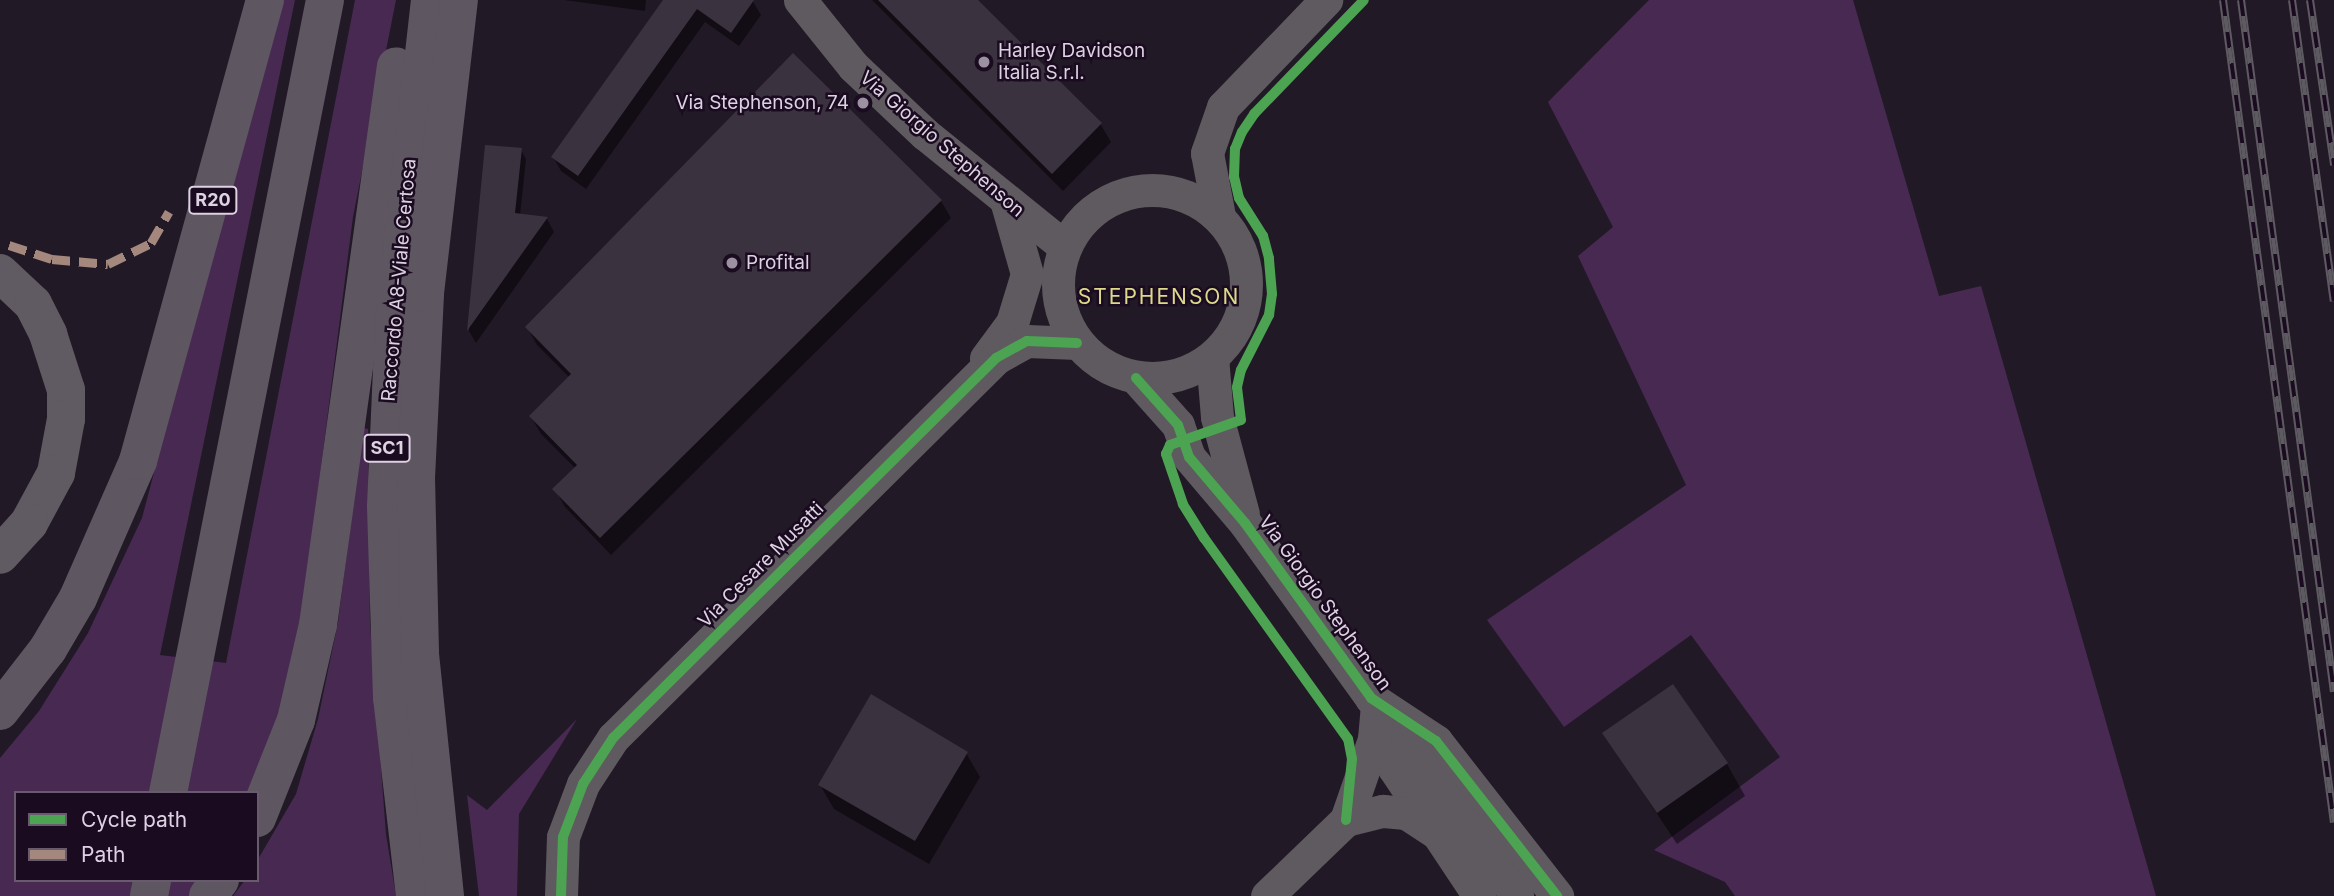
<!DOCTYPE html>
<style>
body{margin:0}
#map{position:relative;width:2334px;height:896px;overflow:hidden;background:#221926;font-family:Inter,sans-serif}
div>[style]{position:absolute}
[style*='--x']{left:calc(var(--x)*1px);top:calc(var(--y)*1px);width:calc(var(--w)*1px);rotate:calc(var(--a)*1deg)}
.green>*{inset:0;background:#472952}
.shadow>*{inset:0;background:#0007}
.building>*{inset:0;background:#3a323e}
.minor>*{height:33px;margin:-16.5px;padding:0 16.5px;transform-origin:16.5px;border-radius:16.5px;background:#5e5a5f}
.minor>.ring{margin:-16.5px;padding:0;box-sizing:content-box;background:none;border:33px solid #5e5a5f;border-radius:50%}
.major>*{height:38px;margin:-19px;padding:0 19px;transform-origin:19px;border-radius:19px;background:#605a62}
.highway>*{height:38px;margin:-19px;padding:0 19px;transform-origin:19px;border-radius:19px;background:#5e5661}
.rail>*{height:8px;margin-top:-4px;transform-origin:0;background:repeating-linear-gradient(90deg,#1b0b21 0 16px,#5e5a61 0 32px);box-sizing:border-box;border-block:2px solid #5e5a61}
.quiet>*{height:9px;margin-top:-4.5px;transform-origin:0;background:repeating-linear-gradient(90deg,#a5887d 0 18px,transparent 0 27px)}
.cycleway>*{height:10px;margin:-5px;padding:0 5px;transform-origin:5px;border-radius:5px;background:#4ca352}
.dots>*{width:19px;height:19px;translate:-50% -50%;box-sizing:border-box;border:4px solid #1b0b21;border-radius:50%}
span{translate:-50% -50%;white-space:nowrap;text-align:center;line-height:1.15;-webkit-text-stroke:5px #1b0b21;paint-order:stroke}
.shield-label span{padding:2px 5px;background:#1b0b21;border:2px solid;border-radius:5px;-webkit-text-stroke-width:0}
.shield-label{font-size:18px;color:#ddd2e2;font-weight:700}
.poi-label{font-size:19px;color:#ddd2e2}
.left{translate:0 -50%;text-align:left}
.right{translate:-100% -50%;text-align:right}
.street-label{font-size:19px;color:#ddd2e2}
.neighbourhood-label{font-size:21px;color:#dcd98b;letter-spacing:2px}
.legend{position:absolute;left:14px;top:791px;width:245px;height:91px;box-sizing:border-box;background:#1b0b21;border:2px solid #695b6e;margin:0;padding:9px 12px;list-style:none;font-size:21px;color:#ddd2e2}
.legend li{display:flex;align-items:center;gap:14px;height:35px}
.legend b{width:35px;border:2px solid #695b6e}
</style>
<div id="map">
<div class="green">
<i style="clip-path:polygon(279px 0,295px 0,160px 655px,226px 663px,355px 0,396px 0,353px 217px,294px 678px,253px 793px,16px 793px,16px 880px,202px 880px,191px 896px,0 896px,0 758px,39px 711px,88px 633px,142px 518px)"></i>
<i style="clip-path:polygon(1649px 0,1853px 0,1939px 296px,1981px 286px,2156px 896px,1735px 896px,1725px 882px,1654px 850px,1780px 757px,1691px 635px,1564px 727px,1487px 620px,1686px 485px,1578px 256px,1613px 227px,1548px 102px)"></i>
<i style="clip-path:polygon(363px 428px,368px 429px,370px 624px,386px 834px,396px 896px,233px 896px,245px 880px,257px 880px,257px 861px,296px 794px,318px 719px,338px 622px)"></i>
<i style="clip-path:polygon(577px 719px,519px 814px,517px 896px,479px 896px,467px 795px,487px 810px)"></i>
</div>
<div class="shadow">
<i style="clip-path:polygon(564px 0,646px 0,645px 11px)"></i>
<i style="clip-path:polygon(665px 0,752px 0,761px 15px,739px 46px,705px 22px,586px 189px,561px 171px,553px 157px)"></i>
<i style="clip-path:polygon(872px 0,975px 0,1101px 125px,1111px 142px,1063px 191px)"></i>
<i style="clip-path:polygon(486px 147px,521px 150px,526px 159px,520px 216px,547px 219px,554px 232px,476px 343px,469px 331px)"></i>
<i style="clip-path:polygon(941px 201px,951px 218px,611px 555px,565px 507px,555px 489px,576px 469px,541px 434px,531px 417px,570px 378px,537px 345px,527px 327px)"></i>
<i style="clip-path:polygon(1604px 734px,1727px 764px,1745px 796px,1677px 844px)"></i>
<i style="clip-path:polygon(966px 753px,980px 777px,929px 864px,834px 809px,820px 785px)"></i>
</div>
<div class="building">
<i style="clip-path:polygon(663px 0,754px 0,731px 33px,697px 9px,578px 176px,551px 157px)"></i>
<i style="clip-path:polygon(878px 0,978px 0,1102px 123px,1052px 174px)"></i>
<i style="clip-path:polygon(793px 53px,942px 200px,600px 538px,552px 489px,577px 465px,529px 416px,571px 374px,525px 327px)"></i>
<i style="clip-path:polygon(485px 145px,522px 148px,515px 213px,548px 217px,467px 331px)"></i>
<i style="clip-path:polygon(1673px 684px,1728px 763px,1657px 813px,1602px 733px)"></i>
<i style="clip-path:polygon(871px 694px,968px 752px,915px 841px,818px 785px)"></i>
</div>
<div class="minor">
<i style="--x:800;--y:0;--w:85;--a:51.2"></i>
<i style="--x:853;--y:66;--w:99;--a:43.4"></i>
<i style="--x:925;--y:134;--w:180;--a:38.9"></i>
<i class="ring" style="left:1058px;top:190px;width:155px;height:155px"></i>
<i style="--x:1219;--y:216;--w:64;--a:-100.8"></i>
<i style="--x:1207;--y:153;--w:49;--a:-70.8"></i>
<i style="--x:1223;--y:107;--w:149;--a:-46.1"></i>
<i style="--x:1212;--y:357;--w:60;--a:85.2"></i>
<i style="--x:1217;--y:417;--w:100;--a:75"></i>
<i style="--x:986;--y:358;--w:44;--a:-53.4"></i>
<i style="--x:1012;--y:323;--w:51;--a:-73"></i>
<i style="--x:1027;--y:274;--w:73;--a:-105.9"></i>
<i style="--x:1136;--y:378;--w:63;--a:48.2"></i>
<i style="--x:1178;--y:425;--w:34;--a:71"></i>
<i style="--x:1189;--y:457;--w:87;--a:49.7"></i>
<i style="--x:1245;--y:523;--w:216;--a:54.2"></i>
<i style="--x:1371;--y:698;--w:78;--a:33.5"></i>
<i style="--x:1436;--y:741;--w:197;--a:52"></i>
<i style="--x:1387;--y:719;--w:220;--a:53.7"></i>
<i style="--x:1382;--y:725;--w:45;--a:74.4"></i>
<i style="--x:1394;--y:768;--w:154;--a:56.4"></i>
<i style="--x:1346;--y:820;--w:38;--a:-14"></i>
<i style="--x:1383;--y:811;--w:23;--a:5"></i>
<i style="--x:1406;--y:813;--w:35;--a:33"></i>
<i style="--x:561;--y:896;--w:59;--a:-88.1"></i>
<i style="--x:563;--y:837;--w:57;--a:-69.3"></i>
<i style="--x:583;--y:784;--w:55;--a:-56.9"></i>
<i style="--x:613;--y:738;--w:540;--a:-44.77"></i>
<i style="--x:996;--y:358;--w:35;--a:-29"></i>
<i style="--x:1027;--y:341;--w:50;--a:2.3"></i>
<i style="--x:1267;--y:896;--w:110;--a:-43.9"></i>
<i style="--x:1346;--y:820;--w:86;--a:-70.9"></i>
<i style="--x:1374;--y:739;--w:34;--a:-85"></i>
</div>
<div class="major">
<i style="--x:0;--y:273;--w:45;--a:43.2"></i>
<i style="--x:33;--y:304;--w:34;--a:63"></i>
<i style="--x:48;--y:334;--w:59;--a:72.2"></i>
<i style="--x:66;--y:390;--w:29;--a:90"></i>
<i style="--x:66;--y:419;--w:55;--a:100.5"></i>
<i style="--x:56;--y:473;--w:57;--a:118.4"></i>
<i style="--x:29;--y:523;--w:43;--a:132.2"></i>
</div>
<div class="highway">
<i style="--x:0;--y:711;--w:78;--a:-52.3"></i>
<i style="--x:48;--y:649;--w:59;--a:-59.5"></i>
<i style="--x:78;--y:598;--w:150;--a:-66.3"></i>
<i style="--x:138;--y:461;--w:478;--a:-74.6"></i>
<i style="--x:168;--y:793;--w:808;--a:-78.8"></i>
<i style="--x:257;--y:818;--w:105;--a:-68.3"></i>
<i style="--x:296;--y:720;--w:98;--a:-77"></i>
<i style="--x:318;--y:625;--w:564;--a:-82.06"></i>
<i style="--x:149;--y:896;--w:16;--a:-79"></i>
<i style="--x:208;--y:896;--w:20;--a:-53"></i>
<i style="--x:415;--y:896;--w:199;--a:-96.6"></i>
<i style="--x:392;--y:698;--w:192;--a:-91.8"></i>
<i style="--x:386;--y:506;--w:185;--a:-87.5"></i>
<i style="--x:394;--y:321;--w:323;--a:-83.6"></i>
<i style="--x:445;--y:896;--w:244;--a:-95.9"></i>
<i style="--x:420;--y:653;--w:175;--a:-91.3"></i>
<i style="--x:416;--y:478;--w:185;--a:-87.2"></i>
<i style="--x:425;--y:293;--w:295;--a:-83.4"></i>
</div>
<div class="rail">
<i style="--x:2223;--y:0;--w:830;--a:82.32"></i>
<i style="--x:2241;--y:0;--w:698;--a:82.35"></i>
<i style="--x:2292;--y:0;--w:304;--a:82.1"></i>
<i style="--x:2310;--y:0;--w:167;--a:81.7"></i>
</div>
<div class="quiet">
<i style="--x:9;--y:245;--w:45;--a:18"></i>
<i style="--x:52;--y:259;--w:56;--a:5.1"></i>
<i style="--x:108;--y:264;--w:48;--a:-26"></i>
<i style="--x:151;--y:243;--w:36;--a:-60"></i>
</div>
<div class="cycleway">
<i style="--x:1136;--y:378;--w:63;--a:48.2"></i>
<i style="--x:1178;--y:425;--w:34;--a:71"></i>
<i style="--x:1189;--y:457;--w:87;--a:49.7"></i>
<i style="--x:1245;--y:523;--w:216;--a:54.2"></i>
<i style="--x:1371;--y:698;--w:78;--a:33.5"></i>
<i style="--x:1436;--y:741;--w:197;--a:52"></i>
<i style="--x:1346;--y:820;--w:61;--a:-84.4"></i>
<i style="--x:1352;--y:759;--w:20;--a:-101"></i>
<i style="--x:1348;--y:739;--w:247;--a:-125.6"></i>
<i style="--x:1204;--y:538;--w:40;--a:-122"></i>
<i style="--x:1183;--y:504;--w:53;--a:-108.8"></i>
<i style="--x:1166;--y:454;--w:10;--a:-66"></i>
<i style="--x:1170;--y:445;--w:75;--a:-19.4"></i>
<i style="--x:1241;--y:420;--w:33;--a:-97"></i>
<i style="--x:1237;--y:387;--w:17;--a:-77"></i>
<i style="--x:1241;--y:370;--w:62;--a:-63"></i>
<i style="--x:1269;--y:315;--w:21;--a:-82"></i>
<i style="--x:1272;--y:294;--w:36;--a:-95"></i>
<i style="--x:1269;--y:258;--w:23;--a:-105"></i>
<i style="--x:1263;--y:236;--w:45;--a:-122.3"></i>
<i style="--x:1239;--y:198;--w:22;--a:-103"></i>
<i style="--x:1234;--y:177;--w:28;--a:-88"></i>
<i style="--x:1235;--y:149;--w:18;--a:-68"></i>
<i style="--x:1242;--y:132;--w:22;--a:-56"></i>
<i style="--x:1254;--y:114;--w:158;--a:-46"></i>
<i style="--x:561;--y:896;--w:59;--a:-88.1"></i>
<i style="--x:563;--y:837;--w:57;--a:-69.3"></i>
<i style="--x:583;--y:784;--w:55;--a:-56.9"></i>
<i style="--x:613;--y:738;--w:540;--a:-44.77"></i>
<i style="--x:996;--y:358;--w:35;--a:-29"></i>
<i style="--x:1027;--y:341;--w:50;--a:2.3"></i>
</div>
<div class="dots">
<i style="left:984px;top:62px;background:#9c91a0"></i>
<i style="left:863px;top:103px;background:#9c91a0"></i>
<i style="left:732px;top:263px;background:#9c91a0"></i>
</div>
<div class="shield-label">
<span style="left:213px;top:200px">R20</span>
<span style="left:387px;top:448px">SC1</span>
</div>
<div class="poi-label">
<span class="left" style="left:998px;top:62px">Harley Davidson<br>Italia S.r.l.</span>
<span class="right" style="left:849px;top:103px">Via Stephenson, 74</span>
<span class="left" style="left:746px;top:263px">Profital</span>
</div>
<div class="street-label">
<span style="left:942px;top:144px;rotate:41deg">Via Giorgio Stephenson</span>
<span style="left:399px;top:280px;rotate:-85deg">Raccordo A8-Viale Certosa</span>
<span style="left:761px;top:565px;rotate:-45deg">Via Cesare Musatti</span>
<span style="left:1325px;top:603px;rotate:54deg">Via Giorgio Stephenson</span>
</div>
<div class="neighbourhood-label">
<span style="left:1159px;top:297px">STEPHENSON</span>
</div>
<ul class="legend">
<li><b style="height:9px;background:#4ca352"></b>Cycle path</li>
<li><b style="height:9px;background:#a5887d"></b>Path</li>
</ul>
</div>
